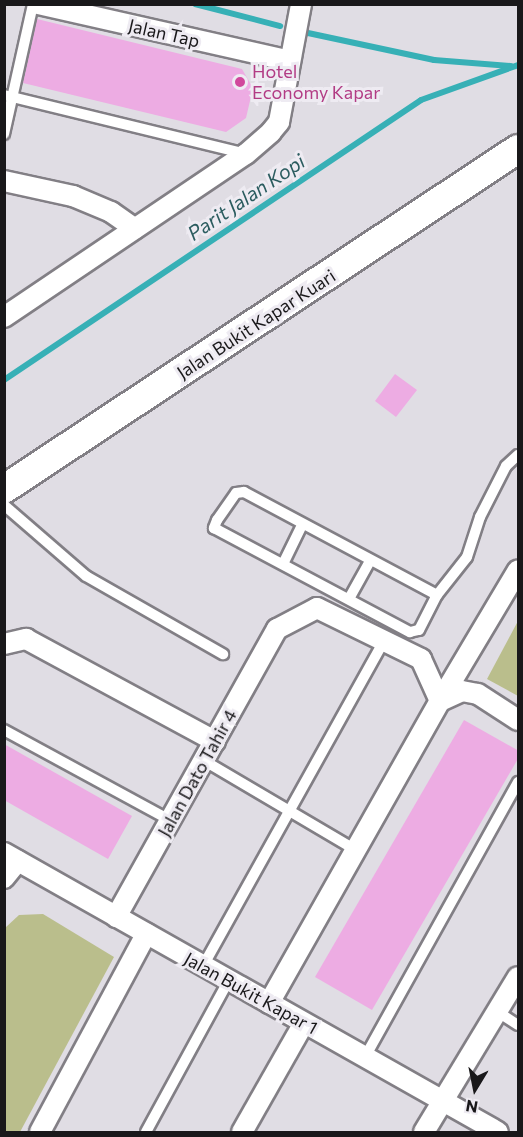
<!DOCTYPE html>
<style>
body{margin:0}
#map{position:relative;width:523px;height:1137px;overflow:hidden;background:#e0dde4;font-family:Commissioner,sans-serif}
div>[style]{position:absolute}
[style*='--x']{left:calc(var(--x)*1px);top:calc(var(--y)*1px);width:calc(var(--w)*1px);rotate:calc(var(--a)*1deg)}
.green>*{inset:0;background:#babe8c}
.stream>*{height:6px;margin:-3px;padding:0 3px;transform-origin:3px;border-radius:3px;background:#37b0b6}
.building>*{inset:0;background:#edace3}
.roads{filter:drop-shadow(2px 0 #827f85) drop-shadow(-2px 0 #827f85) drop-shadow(0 2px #827f85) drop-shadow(0 -2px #827f85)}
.lane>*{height:10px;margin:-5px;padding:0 5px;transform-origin:5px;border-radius:5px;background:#fff}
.street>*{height:20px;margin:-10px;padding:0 10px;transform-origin:10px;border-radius:10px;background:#fff}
.secondary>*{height:28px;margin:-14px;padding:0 14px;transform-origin:14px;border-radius:14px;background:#fff}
.dots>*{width:16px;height:16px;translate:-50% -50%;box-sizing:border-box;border:3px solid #eeebf2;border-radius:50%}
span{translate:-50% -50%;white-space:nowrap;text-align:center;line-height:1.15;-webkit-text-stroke:6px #eeebf2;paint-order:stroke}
.street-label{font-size:18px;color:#19181a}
.hotel-label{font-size:18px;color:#b23c85}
.left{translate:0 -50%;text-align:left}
.water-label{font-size:20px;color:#2b5c5f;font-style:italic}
.frame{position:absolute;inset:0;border:6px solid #19181a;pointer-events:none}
.north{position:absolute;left:445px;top:1059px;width:60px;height:60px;-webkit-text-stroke:4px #eeebf2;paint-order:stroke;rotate:190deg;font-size:16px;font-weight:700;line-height:24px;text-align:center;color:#19181a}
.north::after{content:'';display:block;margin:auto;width:21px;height:27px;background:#19181a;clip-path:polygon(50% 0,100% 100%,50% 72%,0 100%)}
</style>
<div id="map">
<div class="green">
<i style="clip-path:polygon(518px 621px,518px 696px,487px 679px)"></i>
<i style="clip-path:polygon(43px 914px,114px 957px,20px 1132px,5px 1132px,5px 928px,19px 915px)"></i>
</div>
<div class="stream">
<i style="--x:195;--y:4;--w:88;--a:14.5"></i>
<i style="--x:308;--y:33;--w:129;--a:12.1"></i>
<i style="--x:434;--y:60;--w:77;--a:4.5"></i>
<i style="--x:4;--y:380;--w:502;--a:-33.88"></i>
<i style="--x:421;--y:100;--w:103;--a:-19.8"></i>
</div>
<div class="building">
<i style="clip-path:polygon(37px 19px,242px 69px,253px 88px,246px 118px,226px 132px,23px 83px)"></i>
<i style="clip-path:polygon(395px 374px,417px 390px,396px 417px,375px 401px)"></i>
<i style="clip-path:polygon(464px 720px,519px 751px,519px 757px,372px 1010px,315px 977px)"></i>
<i style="clip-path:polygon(4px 744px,132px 816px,108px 859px,4px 800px)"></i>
</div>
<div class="roads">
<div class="lane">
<i style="--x:4;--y:95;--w:249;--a:13.7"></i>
<i style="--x:4;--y:134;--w:133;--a:-77.4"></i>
<i style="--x:4;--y:505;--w:108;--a:40.9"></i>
<i style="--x:86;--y:576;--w:158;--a:29.7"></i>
<i style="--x:283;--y:564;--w:43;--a:-64"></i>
<i style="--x:437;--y:595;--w:219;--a:-151.9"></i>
<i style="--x:244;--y:492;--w:8;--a:173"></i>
<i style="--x:236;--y:493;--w:33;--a:125"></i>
<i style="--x:217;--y:520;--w:9;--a:111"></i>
<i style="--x:214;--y:528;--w:222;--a:28"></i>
<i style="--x:410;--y:632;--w:9;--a:-13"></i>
<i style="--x:419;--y:630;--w:39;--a:-63"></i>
<i style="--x:437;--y:595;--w:48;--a:-51.7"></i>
<i style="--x:467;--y:557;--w:42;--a:-72"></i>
<i style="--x:480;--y:517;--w:57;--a:-63"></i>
<i style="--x:506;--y:466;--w:16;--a:-43"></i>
<i style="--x:350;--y:597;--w:41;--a:-60.9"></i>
<i style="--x:4;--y:730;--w:189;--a:28.5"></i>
<i style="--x:203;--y:760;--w:178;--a:30.5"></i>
<i style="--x:203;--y:966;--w:372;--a:-60.9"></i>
<i style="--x:498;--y:1012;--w:24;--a:33"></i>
<i style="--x:365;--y:1057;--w:315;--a:-60.9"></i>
<i style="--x:146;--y:1132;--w:173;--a:-61.4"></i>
</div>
<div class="street">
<i style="--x:38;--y:4;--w:258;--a:12.7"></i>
<i style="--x:4;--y:181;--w:71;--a:12.3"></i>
<i style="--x:73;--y:196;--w:41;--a:22.8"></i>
<i style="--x:111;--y:212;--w:29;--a:35"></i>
<i style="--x:4;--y:317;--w:292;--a:-34"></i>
<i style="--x:246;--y:154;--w:33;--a:-41"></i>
<i style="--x:271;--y:132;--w:13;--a:-51"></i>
<i style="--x:279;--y:122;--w:120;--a:-79.4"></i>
<i style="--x:4;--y:644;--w:23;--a:-13"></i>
<i style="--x:26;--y:639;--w:215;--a:28.4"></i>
<i style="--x:440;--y:701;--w:152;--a:-59.2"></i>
<i style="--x:4;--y:853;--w:567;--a:29.46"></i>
<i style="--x:4;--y:878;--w:22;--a:-51"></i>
<i style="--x:116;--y:917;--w:330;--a:-60.8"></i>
<i style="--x:277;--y:629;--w:45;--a:-27.7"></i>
<i style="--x:317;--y:608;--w:116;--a:26.1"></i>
<i style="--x:421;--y:659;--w:46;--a:65.7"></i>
<i style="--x:269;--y:1003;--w:347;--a:-60.5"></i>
<i style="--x:440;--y:701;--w:24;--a:-24"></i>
<i style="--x:462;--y:691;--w:16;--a:11"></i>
<i style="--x:478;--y:694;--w:48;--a:33"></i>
<i style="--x:40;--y:1132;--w:225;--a:-61.8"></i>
<i style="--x:242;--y:1132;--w:125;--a:-60.4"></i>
<i style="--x:424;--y:1132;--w:181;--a:-58.8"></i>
</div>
<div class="secondary">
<i style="--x:4;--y:489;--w:616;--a:-33.48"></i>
</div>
</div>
<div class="dots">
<i style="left:240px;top:82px;background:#d1479c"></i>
</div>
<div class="street-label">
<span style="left:164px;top:33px;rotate:13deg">Jalan Tap</span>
<span style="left:256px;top:324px;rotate:-33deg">Jalan Bukit Kapar Kuari</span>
<span style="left:197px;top:773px;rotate:-61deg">Jalan Dato Tahir 4</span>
<span style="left:251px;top:993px;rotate:29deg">Jalan Bukit Kapar 1</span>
</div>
<div class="hotel-label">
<span class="left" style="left:252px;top:82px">Hotel<br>Economy Kapar</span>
</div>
<div class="water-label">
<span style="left:246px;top:197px;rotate:-34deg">Parit Jalan Kopi</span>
</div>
<div class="frame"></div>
<div class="north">N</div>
</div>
